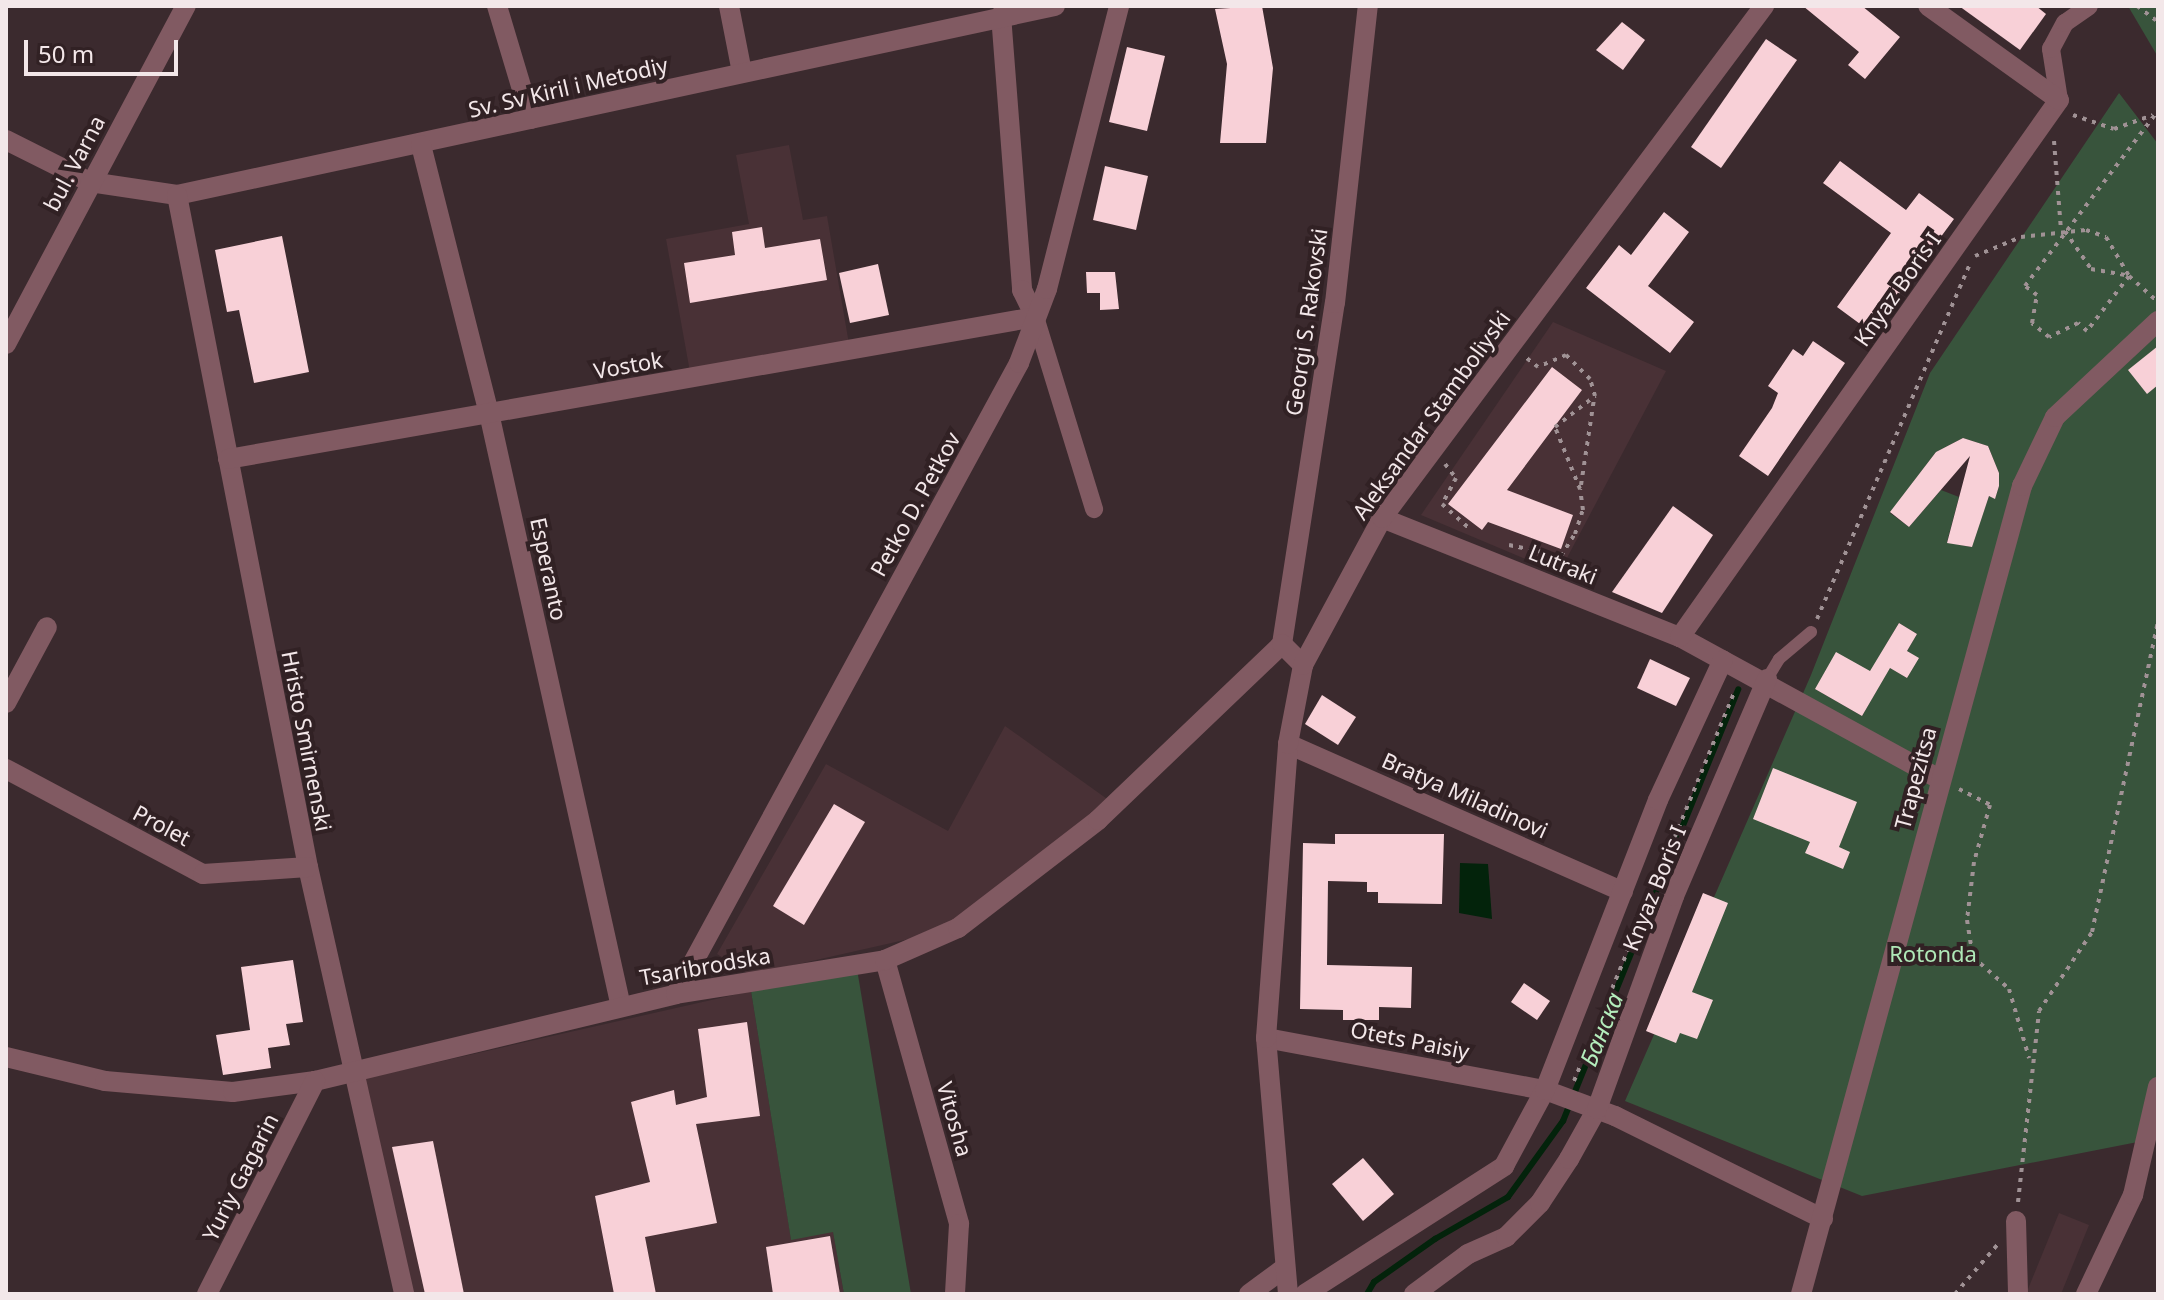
<!DOCTYPE html>
<meta charset="utf-8">
<style>
body{margin:0}
#map{position:relative;width:2164px;height:1300px;overflow:hidden;background:#3b2a2e;font-family:"Noto Sans",sans-serif}
div>[style]{position:absolute}
[style*='--x']{left:calc(var(--x)*1px);top:calc(var(--y)*1px);width:calc(var(--w)*1px);rotate:calc(var(--a)*1deg)}
.built>*{inset:0;background:#493136}
.green>*{inset:0;background:#38543c}
.water>*{inset:0;background:#03230b}
.stream>*{height:6px;margin:-3px;padding:0 3px;transform-origin:3px;border-radius:3px;background:#03230b}
.building>*{inset:0;background:#f8d0d7}
.path>*{height:4px;margin-top:-2px;transform-origin:0;background:repeating-linear-gradient(90deg,#a09295 0 4px,transparent 0 10px)}
.service>*{height:12px;margin:-6px;padding:0 6px;transform-origin:6px;border-radius:6px;background:#815a62}
.pedestrian>*{height:18px;margin:-9px;padding:0 9px;transform-origin:9px;border-radius:9px;background:#815a62}
.minor>*{height:20px;margin:-10px;padding:0 10px;transform-origin:10px;border-radius:10px;background:#815a62}
.tertiary>*{height:20px;margin:-10px;padding:0 10px;transform-origin:10px;border-radius:10px;background:#815a62}
span{translate:-50% -50%;white-space:nowrap;text-align:center;line-height:1.15;-webkit-text-stroke:8px #312124;paint-order:stroke}
.street-label{font-size:22px;color:#f3e7e9}
.park-label{font-size:22px;color:#afe8b7}
.water-label{font-size:24px;color:#b4edbc;font-style:italic}
.frame{position:absolute;inset:0;border:8px solid #f3e7e9;pointer-events:none}
.scale{position:absolute;left:24px;top:40px;width:154px;height:36px;box-sizing:border-box;border:4px solid #f3e7e9;border-top:0;padding-left:10px;font-size:24px;line-height:28px;white-space:nowrap;color:#f3e7e9;-webkit-text-stroke:6px #312124;paint-order:stroke}
</style>
<div id="map">
<div class="built">
<i style="clip-path:polygon(789px 145px,803px 220px,827px 216px,849px 344px,690px 372px,666px 239px,749px 224px,736px 155px)"></i>
<i style="clip-path:polygon(1553px 322px,1666px 371px,1559px 573px,1421px 515px)"></i>
<i style="clip-path:polygon(1005px 726px,1110px 801px,969px 917px,909px 939px,750px 975px,717px 954px,826px 764px,948px 831px)"></i>
<i style="clip-path:polygon(751px 991px,791px 1239px,833px 1231px,844px 1294px,412px 1294px,363px 1079px)"></i>
<i style="clip-path:polygon(2059px 1213px,2089px 1225px,2061px 1294px,2026px 1294px)"></i>
</div>
<div class="green">
<i style="clip-path:polygon(2128px 6px,2158px 6px,2158px 57px)"></i>
<i style="clip-path:polygon(evenodd,2119px 93px,2158px 144px,2158px 1138px,1862px 1196px,1625px 1101px,1811px 675px,1930px 373px,2119px 93px,1963px 438px,1988px 446px,1999px 473px,1999px 486px,1995px 498px,1989px 496px,1971px 547px,1947px 542px,1959px 497px,1941px 490px,1909px 527px,1890px 513px,1936px 452px,1963px 438px,2119px 93px,1899px 623px,1917px 634px,1907px 651px,1918px 658px,1907px 678px,1877px 660px,1899px 623px,2119px 93px,1883px 679px,1862px 716px,1815px 689px,1883px 679px)"></i>
<i style="clip-path:polygon(857px 969px,911px 1294px,844px 1294px,833px 1232px,791px 1240px,751px 991px)"></i>
</div>
<div class="water">
<i style="clip-path:polygon(1460px 863px,1488px 864px,1492px 919px,1459px 913px)"></i>
</div>
<div class="stream">
<i style="--x:1367;--y:1294;--w:14;--a:-60"></i>
<i style="--x:1374;--y:1282;--w:75;--a:-35.2"></i>
<i style="--x:1435;--y:1239;--w:84;--a:-29.9"></i>
<i style="--x:1508;--y:1197;--w:94;--a:-54.1"></i>
<i style="--x:1563;--y:1121;--w:466;--a:-67.9"></i>
</div>
<div class="building">
<i style="clip-path:polygon(1262px 6px,1273px 68px,1266px 143px,1220px 143px,1227px 64px,1215px 9px)"></i>
<i style="clip-path:polygon(1803px 6px,1862px 6px,1900px 37px,1865px 79px,1848px 65px,1859px 52px)"></i>
<i style="clip-path:polygon(1959px 6px,2036px 6px,2046px 14px,2020px 50px)"></i>
<i style="clip-path:polygon(1622px 22px,1645px 40px,1623px 70px,1596px 50px)"></i>
<i style="clip-path:polygon(1766px 39px,1797px 60px,1721px 168px,1691px 147px)"></i>
<i style="clip-path:polygon(1127px 47px,1165px 56px,1147px 131px,1109px 122px)"></i>
<i style="clip-path:polygon(1840px 161px,1906px 210px,1919px 193px,1954px 219px,1871px 332px,1837px 307px,1891px 233px,1823px 183px)"></i>
<i style="clip-path:polygon(1105px 166px,1148px 176px,1136px 230px,1093px 220px)"></i>
<i style="clip-path:polygon(1664px 212px,1689px 232px,1648px 286px,1694px 322px,1670px 353px,1586px 288px,1619px 245px,1631px 255px)"></i>
<i style="clip-path:polygon(762px 227px,765px 248px,820px 239px,827px 280px,690px 303px,684px 263px,735px 255px,732px 232px)"></i>
<i style="clip-path:polygon(282px 236px,309px 372px,254px 383px,239px 310px,227px 312px,215px 250px)"></i>
<i style="clip-path:polygon(878px 264px,889px 315px,850px 323px,839px 273px)"></i>
<i style="clip-path:polygon(1086px 272px,1115px 272px,1119px 309px,1100px 310px,1100px 293px,1087px 293px)"></i>
<i style="clip-path:polygon(1813px 341px,1845px 363px,1768px 476px,1739px 456px,1772px 408px,1778px 393px,1768px 386px,1793px 349px,1803px 356px)"></i>
<i style="clip-path:polygon(2158px 346px,2158px 385px,2147px 394px,2128px 370px)"></i>
<i style="clip-path:polygon(1552px 367px,1582px 390px,1507px 490px,1573px 515px,1561px 549px,1488px 522px,1482px 530px,1448px 504px)"></i>
<i style="clip-path:polygon(1963px 438px,1988px 446px,1999px 473px,1999px 486px,1995px 499px,1989px 496px,1972px 547px,1947px 543px,1970px 456px,1909px 527px,1890px 512px,1936px 452px)"></i>
<i style="clip-path:polygon(1673px 506px,1713px 535px,1662px 613px,1612px 592px)"></i>
<i style="clip-path:polygon(1899px 623px,1917px 634px,1907px 651px,1919px 658px,1907px 678px,1890px 668px,1862px 716px,1815px 689px,1836px 652px,1870px 671px)"></i>
<i style="clip-path:polygon(1650px 659px,1690px 678px,1676px 706px,1637px 688px)"></i>
<i style="clip-path:polygon(1322px 695px,1356px 717px,1338px 745px,1305px 724px)"></i>
<i style="clip-path:polygon(1773px 768px,1857px 802px,1839px 847px,1850px 852px,1843px 869px,1805px 853px,1810px 842px,1753px 819px)"></i>
<i style="clip-path:polygon(834px 804px,865px 822px,804px 925px,773px 906px)"></i>
<i style="clip-path:polygon(1335px 834px,1444px 834px,1442px 904px,1378px 903px,1378px 892px,1367px 892px,1367px 882px,1328px 881px,1327px 965px,1412px 967px,1411px 1008px,1379px 1007px,1379px 1020px,1343px 1020px,1343px 1010px,1300px 1009px,1303px 843px,1335px 844px)"></i>
<i style="clip-path:polygon(1703px 893px,1728px 903px,1692px 992px,1713px 1000px,1697px 1039px,1680px 1033px,1676px 1043px,1646px 1031px)"></i>
<i style="clip-path:polygon(293px 960px,303px 1022px,286px 1024px,290px 1045px,268px 1048px,271px 1068px,223px 1075px,216px 1035px,250px 1030px,241px 967px)"></i>
<i style="clip-path:polygon(1524px 983px,1550px 1001px,1537px 1020px,1511px 1002px)"></i>
<i style="clip-path:polygon(747px 1022px,760px 1116px,696px 1124px,717px 1223px,645px 1237px,656px 1294px,614px 1294px,595px 1196px,650px 1182px,631px 1102px,674px 1090px,676px 1105px,707px 1097px,698px 1029px)"></i>
<i style="clip-path:polygon(433px 1141px,464px 1294px,425px 1294px,392px 1147px)"></i>
<i style="clip-path:polygon(1363px 1158px,1394px 1194px,1363px 1221px,1332px 1184px)"></i>
<i style="clip-path:polygon(830px 1236px,840px 1294px,773px 1294px,766px 1247px)"></i>
</div>
<div class="path">
<i style="--x:2137;--y:6;--w:26;--a:37"></i>
<i style="--x:2073;--y:115;--w:43;--a:18.9"></i>
<i style="--x:2114;--y:129;--w:41;--a:-19.7"></i>
<i style="--x:2054;--y:141;--w:88;--a:85.5"></i>
<i style="--x:2065;--y:231;--w:46;--a:55.6"></i>
<i style="--x:2091;--y:269;--w:39;--a:10"></i>
<i style="--x:1975;--y:256;--w:50;--a:-22.4"></i>
<i style="--x:2021;--y:237;--w:65;--a:-6.1"></i>
<i style="--x:2086;--y:230;--w:21;--a:19"></i>
<i style="--x:2106;--y:237;--w:45;--a:59.5"></i>
<i style="--x:2129;--y:276;--w:39;--a:42"></i>
<i style="--x:2129;--y:276;--w:69;--a:127.4"></i>
<i style="--x:2087;--y:331;--w:12;--a:-138"></i>
<i style="--x:2078;--y:323;--w:32;--a:154"></i>
<i style="--x:2049;--y:337;--w:22;--a:-141"></i>
<i style="--x:2032;--y:323;--w:28;--a:-80"></i>
<i style="--x:2037;--y:295;--w:15;--a:-143"></i>
<i style="--x:2025;--y:286;--w:220;--a:-52.8"></i>
<i style="--x:1445;--y:464;--w:18;--a:52"></i>
<i style="--x:1456;--y:478;--w:30;--a:118"></i>
<i style="--x:1442;--y:504;--w:39;--a:42"></i>
<i style="--x:1581;--y:485;--w:87;--a:-81.4"></i>
<i style="--x:1509;--y:545;--w:53;--a:11.9"></i>
<i style="--x:1561;--y:556;--w:26;--a:-58"></i>
<i style="--x:1575;--y:534;--w:25;--a:-72"></i>
<i style="--x:1583;--y:510;--w:21;--a:-98"></i>
<i style="--x:1580;--y:489;--w:67;--a:-112"></i>
<i style="--x:1555;--y:427;--w:51;--a:-37.8"></i>
<i style="--x:1595;--y:396;--w:18;--a:-106"></i>
<i style="--x:1590;--y:379;--w:34;--a:-135"></i>
<i style="--x:1566;--y:355;--w:30;--a:157"></i>
<i style="--x:1538;--y:367;--w:16;--a:-142"></i>
<i style="--x:1817;--y:619;--w:387;--a:-66.7"></i>
<i style="--x:1959;--y:789;--w:35;--a:27"></i>
<i style="--x:1990;--y:805;--w:59;--a:105.7"></i>
<i style="--x:1974;--y:862;--w:58;--a:96.9"></i>
<i style="--x:1967;--y:920;--w:37;--a:81"></i>
<i style="--x:1973;--y:957;--w:48;--a:41.6"></i>
<i style="--x:2009;--y:989;--w:72;--a:73.8"></i>
<i style="--x:1667;--y:856;--w:179;--a:-67.7"></i>
<i style="--x:1574;--y:1081;--w:199;--a:-67.6"></i>
<i style="--x:2018;--y:1202;--w:192;--a:-83.7"></i>
<i style="--x:2039;--y:1011;--w:95;--a:-56.1"></i>
<i style="--x:2092;--y:932;--w:317;--a:-78"></i>
<i style="--x:1955;--y:1294;--w:66;--a:-49.3"></i>
</div>
<div class="service">
<i style="--x:1767;--y:679;--w:23;--a:-59"></i>
<i style="--x:1779;--y:659;--w:42;--a:-40.2"></i>
</div>
<div class="pedestrian">
<i style="--x:2059;--y:100;--w:52;--a:-98.9"></i>
<i style="--x:2051;--y:49;--w:30;--a:-62"></i>
<i style="--x:2065;--y:23;--w:29;--a:-35"></i>
<i style="--x:1035;--y:317;--w:201;--a:72.9"></i>
</div>
<div class="minor">
<i style="--x:497;--y:6;--w:118;--a:73.3"></i>
<i style="--x:729;--y:6;--w:67;--a:78.9"></i>
<i style="--x:1001;--y:15;--w:276;--a:85.6"></i>
<i style="--x:1022;--y:290;--w:30;--a:64"></i>
<i style="--x:6;--y:140;--w:94;--a:26.6"></i>
<i style="--x:90;--y:182;--w:88;--a:8.5"></i>
<i style="--x:177;--y:195;--w:898;--a:-12.15"></i>
<i style="--x:421;--y:145;--w:276;--a:75.8"></i>
<i style="--x:489;--y:413;--w:608;--a:77.47"></i>
<i style="--x:177;--y:195;--w:685;--a:78.97"></i>
<i style="--x:308;--y:867;--w:438;--a:77.3"></i>
<i style="--x:228;--y:459;--w:819;--a:-9.98"></i>
<i style="--x:1382;--y:518;--w:321;--a:21.8"></i>
<i style="--x:1680;--y:637;--w:295;--a:28.7"></i>
<i style="--x:1680;--y:637;--w:657;--a:-54.79"></i>
<i style="--x:2059;--y:100;--w:161;--a:-144.3"></i>
<i style="--x:1282;--y:644;--w:345;--a:-81.2"></i>
<i style="--x:1335;--y:303;--w:299;--a:-83.7"></i>
<i style="--x:6;--y:703;--w:86;--a:-61.7"></i>
<i style="--x:1288;--y:744;--w:366;--a:23.8"></i>
<i style="--x:6;--y:769;--w:223;--a:28.1"></i>
<i style="--x:203;--y:874;--w:105;--a:-3.8"></i>
<i style="--x:885;--y:960;--w:274;--a:74.3"></i>
<i style="--x:959;--y:1224;--w:70;--a:93.3"></i>
<i style="--x:676;--y:994;--w:718;--a:-61.47"></i>
<i style="--x:1019;--y:363;--w:79;--a:-69.3"></i>
<i style="--x:1047;--y:289;--w:292;--a:-75.7"></i>
<i style="--x:1266;--y:1038;--w:284;--a:10.6"></i>
<i style="--x:1545;--y:1090;--w:75;--a:20.4"></i>
<i style="--x:1615;--y:1116;--w:232;--a:26.3"></i>
<i style="--x:6;--y:1057;--w:102;--a:13.6"></i>
<i style="--x:105;--y:1081;--w:128;--a:4.9"></i>
<i style="--x:233;--y:1092;--w:83;--a:-7.6"></i>
<i style="--x:315;--y:1081;--w:371;--a:-13.5"></i>
<i style="--x:676;--y:994;--w:212;--a:-9.2"></i>
<i style="--x:885;--y:960;--w:80;--a:-23.7"></i>
<i style="--x:958;--y:928;--w:177;--a:-37.6"></i>
<i style="--x:1098;--y:820;--w:255;--a:-43.7"></i>
<i style="--x:1282;--y:644;--w:30;--a:45"></i>
<i style="--x:2016;--y:1221;--w:73;--a:88.4"></i>
<i style="--x:207;--y:1294;--w:239;--a:-63.1"></i>
<i style="--x:1249;--y:1294;--w:42;--a:-36.3"></i>
<i style="--x:1305;--y:1294;--w:237;--a:-32.7"></i>
<i style="--x:1504;--y:1166;--w:86;--a:-61.7"></i>
<i style="--x:1545;--y:1090;--w:311;--a:-68.7"></i>
<i style="--x:1658;--y:800;--w:154;--a:-65.1"></i>
<i style="--x:1414;--y:1294;--w:67;--a:-36.5"></i>
<i style="--x:1468;--y:1254;--w:42;--a:-24.1"></i>
<i style="--x:1506;--y:1237;--w:48;--a:-45"></i>
<i style="--x:1540;--y:1203;--w:53;--a:-56.6"></i>
<i style="--x:1569;--y:1159;--w:57;--a:-60.8"></i>
<i style="--x:1597;--y:1109;--w:226;--a:-70.1"></i>
<i style="--x:1674;--y:896;--w:236;--a:-66.8"></i>
<i style="--x:1801;--y:1294;--w:838;--a:-74.7"></i>
<i style="--x:2022;--y:486;--w:76;--a:-64.4"></i>
<i style="--x:2055;--y:417;--w:141;--a:-43"></i>
<i style="--x:2086;--y:1294;--w:110;--a:-64.6"></i>
<i style="--x:2133;--y:1195;--w:111;--a:-77"></i>
</div>
<div class="tertiary">
<i style="--x:6;--y:344;--w:383;--a:-62"></i>
<i style="--x:1288;--y:1294;--w:257;--a:-94.9"></i>
<i style="--x:1266;--y:1038;--w:295;--a:-85.7"></i>
<i style="--x:1288;--y:744;--w:80;--a:-79.2"></i>
<i style="--x:1303;--y:665;--w:167;--a:-61.7"></i>
<i style="--x:1382;--y:518;--w:639;--a:-53.27"></i>
</div>
<div class="street-label">
<span style="left:568px;top:87px;rotate:-13deg">Sv. Sv Kiril i Metodiy</span>
<span style="left:74px;top:163px;rotate:-62deg">bul. Varna</span>
<span style="left:1897px;top:289px;rotate:-55deg">Knyaz Boris I</span>
<span style="left:1306px;top:322px;rotate:-82deg">Georgi S. Rakovski</span>
<span style="left:628px;top:365px;rotate:-10deg">Vostok</span>
<span style="left:1431px;top:415px;rotate:-54deg">Aleksandar Stamboliyski</span>
<span style="left:915px;top:504px;rotate:-61deg">Petko D. Petkov</span>
<span style="left:1563px;top:564px;rotate:22deg">Lutraki</span>
<span style="left:549px;top:569px;rotate:78deg">Esperanto</span>
<span style="left:307px;top:741px;rotate:79deg">Hristo Smirnenski</span>
<span style="left:1915px;top:778px;rotate:-75deg">Trapezitsa</span>
<span style="left:1465px;top:795px;rotate:24deg">Bratya Miladinovi</span>
<span style="left:162px;top:825px;rotate:28deg">Prolet</span>
<span style="left:1654px;top:888px;rotate:-68deg">Knyaz Boris I</span>
<span style="left:705px;top:966px;rotate:-10deg">Tsaribrodska</span>
<span style="left:1410px;top:1040px;rotate:11deg">Otets Paisiy</span>
<span style="left:955px;top:1119px;rotate:74deg">Vitosha</span>
<span style="left:240px;top:1177px;rotate:-63deg">Yuriy Gagarin</span>
</div>
<div class="park-label">
<span style="left:1933px;top:954px">Rotonda</span>
</div>
<div class="water-label">
<span style="left:1601px;top:1029px;rotate:-68deg">Банска</span>
</div>
<div class="frame"></div>
<div class="scale">50 m</div>
</div>
